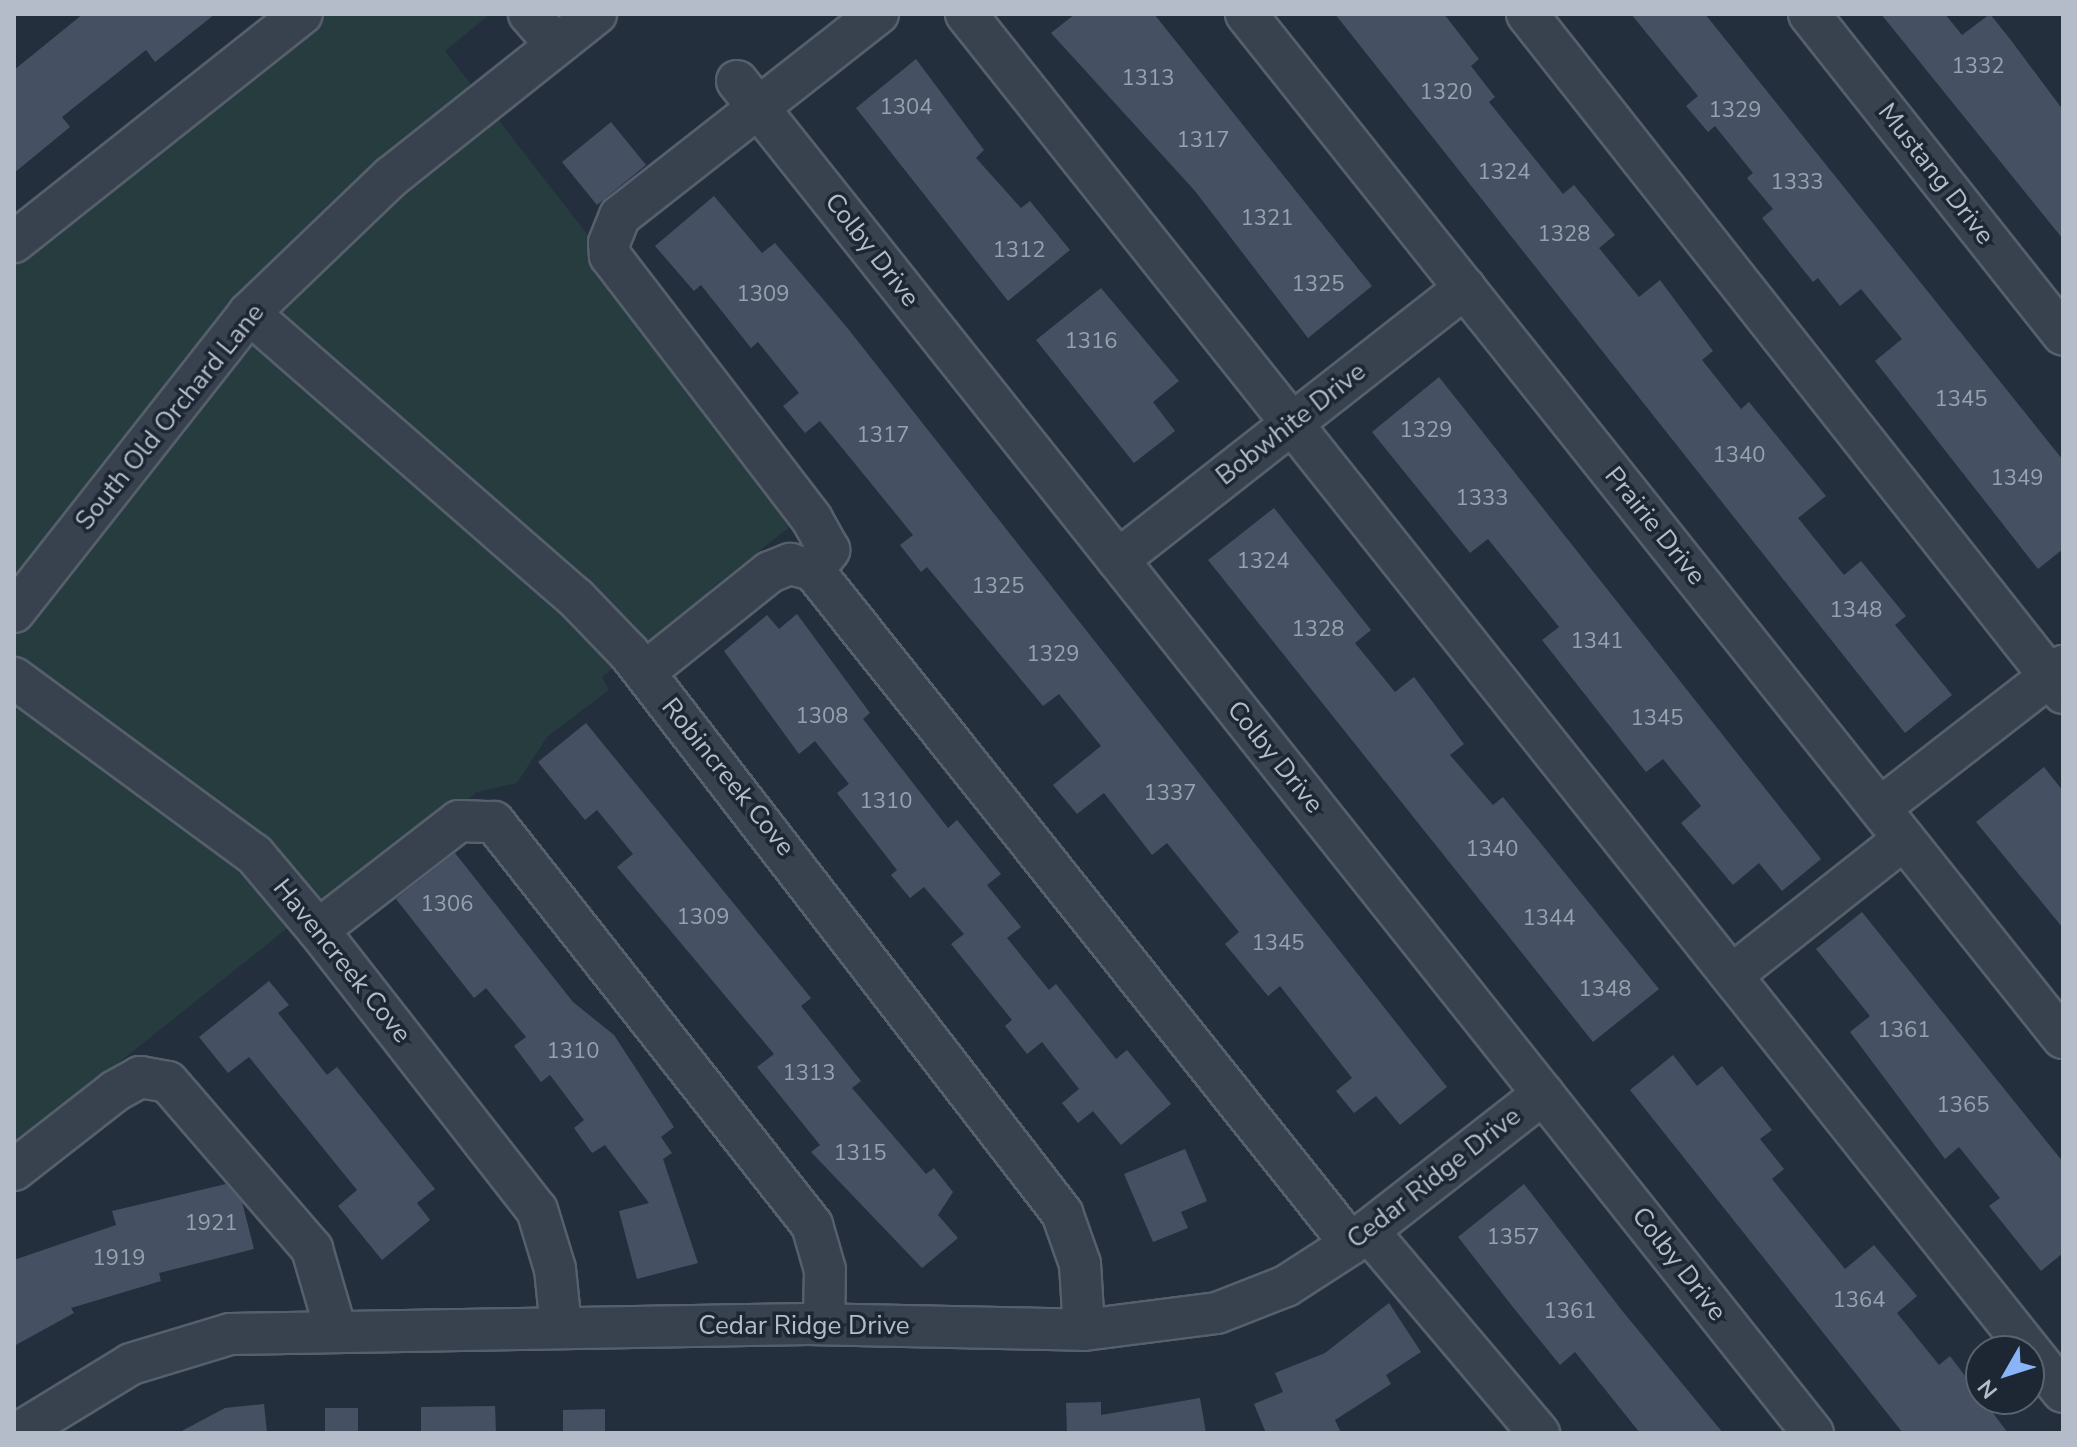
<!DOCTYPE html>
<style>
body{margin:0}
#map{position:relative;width:2077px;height:1447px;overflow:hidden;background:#242f3e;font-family:"Nunito Sans",sans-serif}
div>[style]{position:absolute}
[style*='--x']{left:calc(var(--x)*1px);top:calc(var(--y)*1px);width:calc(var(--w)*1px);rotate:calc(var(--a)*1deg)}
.green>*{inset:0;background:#263c3f}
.building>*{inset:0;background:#455162}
.roads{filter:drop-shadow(2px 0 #565f6c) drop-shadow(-2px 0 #565f6c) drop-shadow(0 2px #565f6c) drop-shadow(0 -2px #565f6c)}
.minor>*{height:40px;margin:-20px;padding:0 20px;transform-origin:20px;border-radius:20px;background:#38414e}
span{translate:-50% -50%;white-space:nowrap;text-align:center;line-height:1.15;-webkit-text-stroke:7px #1d2633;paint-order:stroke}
.number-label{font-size:22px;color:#98a1af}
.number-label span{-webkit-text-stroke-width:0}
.street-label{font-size:26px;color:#b4bcc9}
.frame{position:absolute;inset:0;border:16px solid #b4bcc9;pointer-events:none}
.north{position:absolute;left:1965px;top:1335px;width:80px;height:80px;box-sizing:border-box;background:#1d2633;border:2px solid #59626f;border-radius:50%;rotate:231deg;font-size:22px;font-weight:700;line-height:32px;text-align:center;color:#b4bcc9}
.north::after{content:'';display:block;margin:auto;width:28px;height:36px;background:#8ab4f8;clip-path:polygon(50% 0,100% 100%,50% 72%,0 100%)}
</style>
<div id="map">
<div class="green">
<i style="clip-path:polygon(322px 14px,490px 14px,445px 51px,805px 515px,711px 589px,720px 600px,647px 659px,638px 648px,602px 677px,609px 690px,547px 737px,517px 783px,477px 792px,321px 915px,314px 907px,14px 1146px,14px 257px)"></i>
</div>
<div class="building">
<i style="clip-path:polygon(83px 14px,215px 14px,155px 62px,146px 50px,62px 117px,70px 127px,14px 173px,14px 70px)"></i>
<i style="clip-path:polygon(1075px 14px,1154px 14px,1372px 286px,1308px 338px,1195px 191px,1051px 33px)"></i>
<i style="clip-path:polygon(1335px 14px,1444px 14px,1479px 59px,1471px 66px,1495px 97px,1489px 102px,1563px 194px,1574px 185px,1615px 235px,1599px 248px,1639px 297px,1660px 280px,1713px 351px,1702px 360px,1741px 409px,1749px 402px,1826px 496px,1798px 518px,1844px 575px,1861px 561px,1906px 616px,1895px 625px,1952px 695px,1905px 733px)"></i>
<i style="clip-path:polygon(1631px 14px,1705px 14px,2063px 460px,2063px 549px,2038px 569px,1875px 361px,1902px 339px,1861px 289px,1840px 306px,1818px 278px,1813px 282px,1762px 218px,1773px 209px,1747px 178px,1753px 173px,1715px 126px,1708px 132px,1686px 106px,1698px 96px)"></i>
<i style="clip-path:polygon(1881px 14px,1945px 14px,1962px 35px,1990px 14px,2010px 39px,2063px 110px,2063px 239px)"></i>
<i style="clip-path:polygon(916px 59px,984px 150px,976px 158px,1021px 208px,1030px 201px,1070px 250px,1008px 301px,856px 108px)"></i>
<i style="clip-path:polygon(611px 122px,646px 165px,597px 205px,562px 162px)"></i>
<i style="clip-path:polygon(714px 196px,762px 253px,775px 243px,845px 325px,1447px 1087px,1400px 1125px,1376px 1096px,1354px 1113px,1336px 1091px,1352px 1078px,1280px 986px,1268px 996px,1225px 944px,1239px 932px,1167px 843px,1152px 855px,1104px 793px,1077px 814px,1053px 785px,1101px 746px,1059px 694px,1043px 706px,927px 567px,921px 572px,900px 545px,913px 535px,874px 487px,820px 421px,805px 433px,783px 406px,799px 393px,758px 342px,751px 348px,701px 285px,694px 291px,655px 246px)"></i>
<i style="clip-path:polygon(1101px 288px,1179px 381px,1153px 402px,1175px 431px,1134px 463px,1036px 340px)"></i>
<i style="clip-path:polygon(1439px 377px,1821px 859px,1782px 891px,1759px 863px,1733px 885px,1681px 823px,1701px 806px,1663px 759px,1646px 772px,1542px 640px,1559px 627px,1488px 539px,1470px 553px,1372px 432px)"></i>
<i style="clip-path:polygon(1274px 508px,1371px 630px,1355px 643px,1395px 692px,1414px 677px,1464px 744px,1450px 755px,1493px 805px,1503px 797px,1659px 989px,1593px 1042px,1208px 560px)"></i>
<i style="clip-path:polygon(797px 614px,870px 713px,863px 719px,948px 828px,957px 820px,1001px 874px,987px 885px,1021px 927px,1007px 938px,1049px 990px,1056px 984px,1116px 1059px,1127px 1050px,1171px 1104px,1121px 1145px,1093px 1111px,1078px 1123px,1062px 1103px,1079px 1089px,1042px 1042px,1027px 1054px,1005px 1026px,1012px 1020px,951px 944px,964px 934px,924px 887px,910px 898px,891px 875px,897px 870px,837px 793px,849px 784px,815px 741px,799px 754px,724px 651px,767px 615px,779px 629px)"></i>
<i style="clip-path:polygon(586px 723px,811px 998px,801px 1006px,861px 1081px,852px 1088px,926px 1174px,934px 1168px,953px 1192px,938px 1215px,958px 1238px,922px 1268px,811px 1152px,820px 1145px,757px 1067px,774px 1054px,617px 867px,633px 854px,597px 810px,585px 820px,538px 762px)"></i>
<i style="clip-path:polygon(2044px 767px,2063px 791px,2063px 928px,1976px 822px)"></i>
<i style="clip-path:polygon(455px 853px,573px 1002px,614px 1035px,674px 1127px,661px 1137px,672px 1153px,663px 1159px,698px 1263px,637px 1279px,619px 1211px,649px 1203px,605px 1145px,592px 1153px,574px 1128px,584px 1120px,550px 1075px,541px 1082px,514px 1046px,526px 1037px,486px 988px,474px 998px,396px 899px)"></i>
<i style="clip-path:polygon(1862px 912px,2063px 1162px,2063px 1253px,2041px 1271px,1989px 1206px,2000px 1198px,1959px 1147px,1945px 1159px,1850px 1032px,1870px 1016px,1816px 949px)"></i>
<i style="clip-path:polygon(269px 981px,289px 1005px,278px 1013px,327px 1075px,337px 1067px,435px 1189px,417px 1203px,430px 1220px,382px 1260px,338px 1206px,357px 1190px,249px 1057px,228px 1073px,199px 1037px)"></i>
<i style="clip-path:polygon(1673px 1055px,1697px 1086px,1722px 1066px,1772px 1130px,1760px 1139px,1784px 1169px,1772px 1179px,1845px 1269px,1874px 1245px,1917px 1296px,1897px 1313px,1939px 1365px,1950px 1356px,2008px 1433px,1903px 1433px,1630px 1090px)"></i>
<i style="clip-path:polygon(1185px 1149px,1207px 1201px,1181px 1212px,1188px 1228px,1153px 1242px,1124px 1174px)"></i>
<i style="clip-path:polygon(226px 1184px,242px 1202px,254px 1249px,159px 1273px,161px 1281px,71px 1308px,74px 1313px,14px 1346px,14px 1260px,116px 1225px,112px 1211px)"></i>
<i style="clip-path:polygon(1524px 1184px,1624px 1313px,1723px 1433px,1640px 1433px,1575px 1352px,1560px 1365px,1516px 1311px,1458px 1237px)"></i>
<i style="clip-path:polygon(1389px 1303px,1421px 1352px,1386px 1375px,1391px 1384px,1335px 1420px,1341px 1433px,1266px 1433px,1254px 1404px,1283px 1392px,1275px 1373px,1325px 1353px)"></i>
<i style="clip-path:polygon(1200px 1398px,1206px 1433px,1067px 1433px,1066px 1403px,1101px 1402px,1101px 1415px)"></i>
<i style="clip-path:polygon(264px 1404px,267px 1433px,178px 1433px,225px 1408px)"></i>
<i style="clip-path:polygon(495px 1406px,496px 1433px,421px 1433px,421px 1407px)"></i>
<i style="clip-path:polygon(325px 1408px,358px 1408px,358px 1433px,325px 1433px)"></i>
<i style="clip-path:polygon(605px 1409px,605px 1433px,563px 1433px,563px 1410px)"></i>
</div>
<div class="roads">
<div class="minor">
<i style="--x:529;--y:14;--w:41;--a:48.9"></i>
<i style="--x:966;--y:14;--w:1761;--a:51.48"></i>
<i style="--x:1246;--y:14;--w:1310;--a:51.42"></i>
<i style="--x:1527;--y:14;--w:865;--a:51.71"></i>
<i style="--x:1809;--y:14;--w:409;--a:51.6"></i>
<i style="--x:737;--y:81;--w:1728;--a:51.49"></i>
<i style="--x:14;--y:242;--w:367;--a:-38.4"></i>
<i style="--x:249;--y:313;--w:434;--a:41.1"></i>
<i style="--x:576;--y:598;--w:76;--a:46.1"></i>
<i style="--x:629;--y:653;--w:708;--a:52.29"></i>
<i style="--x:1062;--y:1213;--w:54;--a:70.6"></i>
<i style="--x:1080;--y:1264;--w:66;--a:86.5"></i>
<i style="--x:1118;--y:560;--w:441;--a:-38.1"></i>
<i style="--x:813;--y:570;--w:26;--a:-51"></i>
<i style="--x:829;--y:550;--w:35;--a:-119"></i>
<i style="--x:812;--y:519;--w:332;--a:-127.5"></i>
<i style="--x:610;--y:256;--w:13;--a:-94"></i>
<i style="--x:609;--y:243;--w:29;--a:-68"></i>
<i style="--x:620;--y:216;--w:328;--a:-38.1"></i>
<i style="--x:14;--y:612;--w:380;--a:-51.8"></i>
<i style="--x:249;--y:313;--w:197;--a:-43.8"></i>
<i style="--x:391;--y:177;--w:262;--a:-38.5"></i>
<i style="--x:645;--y:672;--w:160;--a:-38.7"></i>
<i style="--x:770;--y:572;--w:22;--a:-22"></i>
<i style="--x:790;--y:564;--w:24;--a:15"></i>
<i style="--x:813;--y:570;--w:862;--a:51.4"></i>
<i style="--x:14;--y:678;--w:298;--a:36.3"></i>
<i style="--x:254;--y:854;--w:99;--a:49.9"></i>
<i style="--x:318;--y:930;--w:355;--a:52"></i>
<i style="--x:537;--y:1210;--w:62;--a:73"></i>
<i style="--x:555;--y:1269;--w:58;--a:84.1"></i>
<i style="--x:1880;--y:808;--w:232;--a:-37.8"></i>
<i style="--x:318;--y:930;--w:178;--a:-37.7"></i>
<i style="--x:459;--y:821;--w:35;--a:2"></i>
<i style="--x:494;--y:822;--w:513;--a:51.72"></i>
<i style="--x:812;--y:1225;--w:47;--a:73.9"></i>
<i style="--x:825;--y:1270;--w:54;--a:91.1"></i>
<i style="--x:1732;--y:975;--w:219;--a:-38.3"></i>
<i style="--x:14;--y:1170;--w:128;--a:-38"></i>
<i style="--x:115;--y:1091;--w:29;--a:-29"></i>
<i style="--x:140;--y:1077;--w:28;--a:10"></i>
<i style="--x:168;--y:1082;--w:221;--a:49.2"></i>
<i style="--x:312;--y:1249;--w:85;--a:73.7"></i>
<i style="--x:1368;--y:1231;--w:265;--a:49.8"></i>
<i style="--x:18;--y:1433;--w:132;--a:-31.4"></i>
<i style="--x:131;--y:1364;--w:103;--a:-16.9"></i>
<i style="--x:230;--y:1334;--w:578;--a:-0.99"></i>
<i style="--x:808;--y:1324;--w:276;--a:1.2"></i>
<i style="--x:1084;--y:1330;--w:134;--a:-7.3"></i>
<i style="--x:1217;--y:1313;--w:74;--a:-21.4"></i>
<i style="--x:1286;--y:1286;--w:77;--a:-32.9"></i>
<i style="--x:1351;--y:1244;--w:244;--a:-38"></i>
</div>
</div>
<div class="number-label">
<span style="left:1978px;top:67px">1332</span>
<span style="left:1148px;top:79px">1313</span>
<span style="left:1446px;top:93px">1320</span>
<span style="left:906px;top:108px">1304</span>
<span style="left:1735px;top:111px">1329</span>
<span style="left:1203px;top:141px">1317</span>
<span style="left:1504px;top:173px">1324</span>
<span style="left:1797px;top:183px">1333</span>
<span style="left:1267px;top:219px">1321</span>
<span style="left:1564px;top:235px">1328</span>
<span style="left:1019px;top:251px">1312</span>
<span style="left:1318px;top:285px">1325</span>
<span style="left:763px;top:295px">1309</span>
<span style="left:1091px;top:342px">1316</span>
<span style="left:1961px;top:400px">1345</span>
<span style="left:1426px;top:431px">1329</span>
<span style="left:883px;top:436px">1317</span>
<span style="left:1739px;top:456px">1340</span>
<span style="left:2017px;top:479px">1349</span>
<span style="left:1482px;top:499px">1333</span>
<span style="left:1263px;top:562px">1324</span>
<span style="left:998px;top:587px">1325</span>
<span style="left:1856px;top:611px">1348</span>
<span style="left:1318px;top:630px">1328</span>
<span style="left:1597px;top:642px">1341</span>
<span style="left:1053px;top:655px">1329</span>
<span style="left:822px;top:717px">1308</span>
<span style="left:1657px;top:719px">1345</span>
<span style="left:1170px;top:794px">1337</span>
<span style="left:886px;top:802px">1310</span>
<span style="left:1492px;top:850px">1340</span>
<span style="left:447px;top:905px">1306</span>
<span style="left:703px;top:918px">1309</span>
<span style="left:1549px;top:919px">1344</span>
<span style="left:1278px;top:944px">1345</span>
<span style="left:1605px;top:990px">1348</span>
<span style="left:1904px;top:1031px">1361</span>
<span style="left:573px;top:1052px">1310</span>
<span style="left:809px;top:1074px">1313</span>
<span style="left:1963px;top:1106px">1365</span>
<span style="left:860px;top:1154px">1315</span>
<span style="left:211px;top:1224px">1921</span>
<span style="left:1513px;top:1238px">1357</span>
<span style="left:119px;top:1259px">1919</span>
<span style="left:1859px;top:1301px">1364</span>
<span style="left:1570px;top:1312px">1361</span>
</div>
<div class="street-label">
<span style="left:1936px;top:174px;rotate:52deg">Mustang Drive</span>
<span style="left:872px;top:250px;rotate:52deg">Colby Drive</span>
<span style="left:170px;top:417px;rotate:-51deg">South Old Orchard Lane</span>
<span style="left:1291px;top:424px;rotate:-38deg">Bobwhite Drive</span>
<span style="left:1655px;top:526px;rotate:51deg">Prairie Drive</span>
<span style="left:1275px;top:757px;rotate:51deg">Colby Drive</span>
<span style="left:728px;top:777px;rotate:51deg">Robincreek Cove</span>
<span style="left:342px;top:961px;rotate:51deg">Havencreek Cove</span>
<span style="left:1434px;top:1178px;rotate:-38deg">Cedar Ridge Drive</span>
<span style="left:1679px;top:1264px;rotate:52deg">Colby Drive</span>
<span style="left:804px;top:1326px">Cedar Ridge Drive</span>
</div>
<div class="frame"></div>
<div class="north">N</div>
</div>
